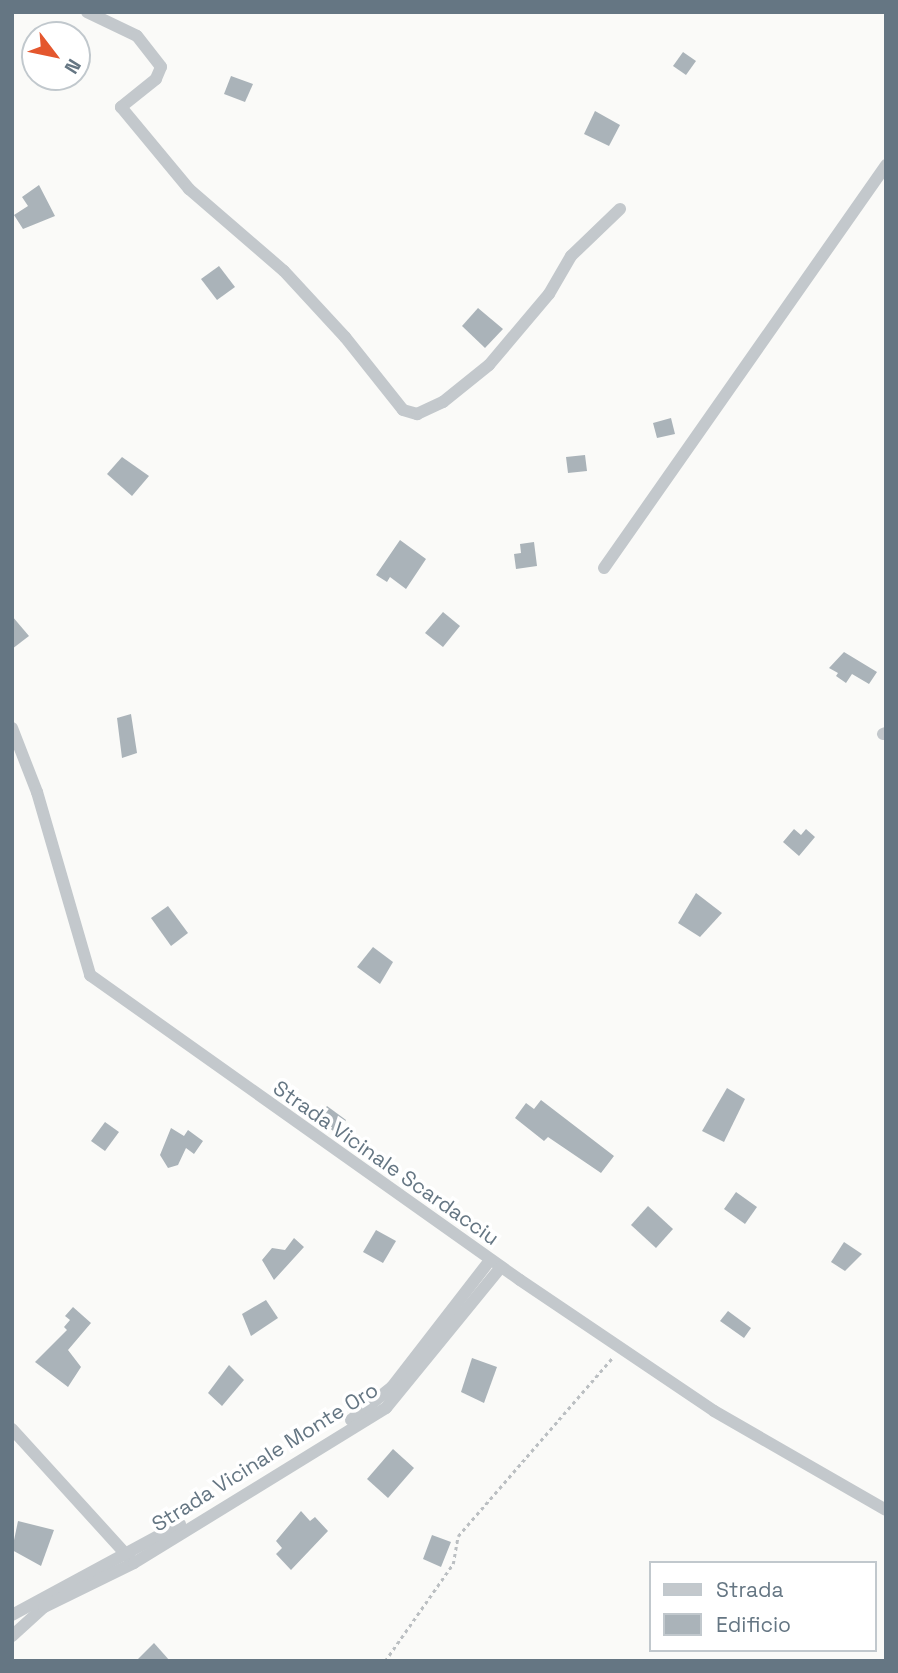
<!DOCTYPE html>
<style>
body{margin:0}
#map{position:relative;width:898px;height:1673px;overflow:hidden;background:#fafaf8;font-family:"Space Grotesk",sans-serif}
div>[style]{position:absolute}
[style*='--x']{left:calc(var(--x)*1px);top:calc(var(--y)*1px);width:calc(var(--w)*1px);rotate:calc(var(--a)*1deg)}
.building>*{inset:0;background:#aab3b9}
.path>*{height:2.5px;margin-top:-1.25px;transform-origin:0;background:repeating-linear-gradient(90deg,#bbbfc2 0 3.5px,transparent 0 7px)}
.street>*{height:12px;margin:-6px;padding:0 6px;transform-origin:6px;border-radius:6px;background:#c3c8cc}
span{translate:-50% -50%;white-space:nowrap;text-align:center;line-height:1.15;-webkit-text-stroke:7px #fff;paint-order:stroke}
.street-label{font-size:21px;color:#657683}
.frame{position:absolute;inset:0;border:14px solid #657683;pointer-events:none}
.legend{position:absolute;left:649px;top:1561px;width:228px;height:91px;box-sizing:border-box;background:#fff;border:2px solid #c1c8cd;margin:0;padding:9px 12px;list-style:none;font-size:21px;color:#657683}
.legend li{display:flex;align-items:center;gap:14px;height:35px}
.legend b{width:35px;border:2px solid #c1c8cd}
.north{position:absolute;left:21px;top:21px;width:70px;height:70px;box-sizing:border-box;background:#fff;border:2px solid #c1c8cd;border-radius:50%;rotate:122deg;font-size:19px;font-weight:700;line-height:28px;text-align:center;color:#657683}
.north::after{content:'';display:block;margin:auto;width:24px;height:32px;background:#e4572e;clip-path:polygon(50% 0,100% 100%,50% 72%,0 100%)}
</style>
<div id="map">
<div class="building">
<i style="clip-path:polygon(683px 52px,696px 61px,686px 75px,673px 66px)"></i>
<i style="clip-path:polygon(231px 76px,253px 84px,245px 102px,224px 94px)"></i>
<i style="clip-path:polygon(595px 111px,620px 125px,609px 146px,584px 134px)"></i>
<i style="clip-path:polygon(39px 185px,55px 216px,23px 229px,14px 215px,28px 206px,22px 197px)"></i>
<i style="clip-path:polygon(219px 266px,235px 287px,217px 300px,201px 279px)"></i>
<i style="clip-path:polygon(478px 308px,503px 329px,485px 348px,462px 326px)"></i>
<i style="clip-path:polygon(671px 418px,675px 434px,657px 438px,653px 423px)"></i>
<i style="clip-path:polygon(585px 455px,587px 471px,568px 473px,566px 457px)"></i>
<i style="clip-path:polygon(122px 457px,149px 476px,132px 496px,107px 474px)"></i>
<i style="clip-path:polygon(400px 540px,426px 559px,406px 589px,390px 577px,387px 582px,376px 575px)"></i>
<i style="clip-path:polygon(534px 542px,537px 566px,516px 569px,514px 554px,521px 553px,520px 544px)"></i>
<i style="clip-path:polygon(443px 612px,460px 626px,443px 647px,425px 633px)"></i>
<i style="clip-path:polygon(12px 616px,29px 636px,12px 649px)"></i>
<i style="clip-path:polygon(844px 652px,877px 672px,869px 684px,852px 674px,846px 683px,836px 676px,838px 673px,829px 668px)"></i>
<i style="clip-path:polygon(131px 714px,137px 753px,122px 758px,117px 718px)"></i>
<i style="clip-path:polygon(794px 829px,801px 835px,806px 829px,815px 837px,799px 856px,783px 842px)"></i>
<i style="clip-path:polygon(696px 893px,722px 913px,700px 937px,678px 923px)"></i>
<i style="clip-path:polygon(168px 906px,188px 933px,171px 946px,151px 918px)"></i>
<i style="clip-path:polygon(373px 947px,393px 962px,380px 984px,357px 967px)"></i>
<i style="clip-path:polygon(727px 1088px,745px 1099px,724px 1142px,702px 1131px)"></i>
<i style="clip-path:polygon(541px 1100px,614px 1156px,601px 1173px,548px 1137px,544px 1141px,515px 1118px,526px 1103px,534px 1109px)"></i>
<i style="clip-path:polygon(327px 1106px,346px 1120px,337px 1134px,317px 1118px)"></i>
<i style="clip-path:polygon(105px 1122px,119px 1132px,105px 1151px,91px 1141px)"></i>
<i style="clip-path:polygon(171px 1128px,184px 1136px,188px 1130px,203px 1141px,194px 1154px,186px 1148px,178px 1165px,168px 1168px,160px 1155px)"></i>
<i style="clip-path:polygon(736px 1192px,757px 1207px,745px 1224px,724px 1209px)"></i>
<i style="clip-path:polygon(648px 1206px,673px 1229px,656px 1248px,631px 1225px)"></i>
<i style="clip-path:polygon(376px 1230px,396px 1241px,383px 1263px,363px 1252px)"></i>
<i style="clip-path:polygon(294px 1238px,304px 1247px,274px 1280px,262px 1260px,272px 1248px,285px 1250px)"></i>
<i style="clip-path:polygon(844px 1242px,862px 1254px,845px 1271px,831px 1262px)"></i>
<i style="clip-path:polygon(266px 1300px,278px 1318px,251px 1336px,242px 1314px)"></i>
<i style="clip-path:polygon(73px 1307px,91px 1323px,68px 1350px,81px 1367px,68px 1387px,35px 1362px,67px 1330px,64px 1327px,70px 1320px,65px 1316px)"></i>
<i style="clip-path:polygon(728px 1311px,751px 1328px,744px 1338px,720px 1321px)"></i>
<i style="clip-path:polygon(472px 1358px,497px 1367px,484px 1403px,461px 1392px)"></i>
<i style="clip-path:polygon(229px 1365px,244px 1380px,222px 1406px,208px 1393px)"></i>
<i style="clip-path:polygon(393px 1449px,414px 1468px,388px 1498px,367px 1479px)"></i>
<i style="clip-path:polygon(301px 1511px,310px 1521px,315px 1517px,328px 1531px,291px 1570px,276px 1554px,282px 1548px,276px 1541px)"></i>
<i style="clip-path:polygon(18px 1521px,54px 1530px,41px 1566px,12px 1550px)"></i>
<i style="clip-path:polygon(432px 1535px,451px 1542px,441px 1567px,423px 1559px)"></i>
<i style="clip-path:polygon(154px 1643px,170px 1661px,136px 1661px)"></i>
</div>
<div class="path">
<i style="--x:385;--y:1661;--w:118;--a:-55"></i>
<i style="--x:453;--y:1564;--w:28;--a:-80"></i>
<i style="--x:458;--y:1536;--w:235;--a:-49.1"></i>
</div>
<div class="street">
<i style="--x:87;--y:12;--w:55;--a:25.6"></i>
<i style="--x:137;--y:36;--w:39;--a:52"></i>
<i style="--x:161;--y:67;--w:13;--a:113"></i>
<i style="--x:156;--y:79;--w:45;--a:141.3"></i>
<i style="--x:121;--y:107;--w:107;--a:50.3"></i>
<i style="--x:189;--y:189;--w:125;--a:40.8"></i>
<i style="--x:284;--y:271;--w:90;--a:47.3"></i>
<i style="--x:345;--y:337;--w:93;--a:51.5"></i>
<i style="--x:403;--y:410;--w:15;--a:16"></i>
<i style="--x:417;--y:414;--w:29;--a:-25"></i>
<i style="--x:443;--y:402;--w:59;--a:-38.8"></i>
<i style="--x:489;--y:365;--w:93;--a:-49.8"></i>
<i style="--x:549;--y:294;--w:44;--a:-59.9"></i>
<i style="--x:571;--y:256;--w:68;--a:-43.8"></i>
<i style="--x:604;--y:568;--w:492;--a:-55"></i>
<i style="--x:12;--y:728;--w:69;--a:68.7"></i>
<i style="--x:37;--y:792;--w:191;--a:73.8"></i>
<i style="--x:90;--y:975;--w:527;--a:35.35"></i>
<i style="--x:520;--y:1280;--w:234;--a:34"></i>
<i style="--x:714;--y:1411;--w:198;--a:29.9"></i>
<i style="--x:883;--y:734;--w:3;--a:-18"></i>
<i style="--x:351;--y:1420;--w:53;--a:-38.8"></i>
<i style="--x:392;--y:1387;--w:160;--a:-52.3"></i>
<i style="--x:12;--y:1429;--w:177;--a:47.7"></i>
<i style="--x:12;--y:1615;--w:191;--a:-28.4"></i>
<i style="--x:12;--y:1636;--w:43;--a:-42.2"></i>
<i style="--x:44;--y:1607;--w:100;--a:-26.1"></i>
<i style="--x:134;--y:1563;--w:296;--a:-31.6"></i>
<i style="--x:386;--y:1408;--w:182;--a:-50.8"></i>
</div>
<div class="street-label">
<span style="left:386px;top:1163px;rotate:35deg">Strada Vicinale Scardacciu</span>
<span style="left:265px;top:1457px;rotate:-32deg">Strada Vicinale Monte Oro</span>
</div>
<div class="frame"></div>
<ul class="legend">
<li><b style="height:9px;background:#c3c8cc"></b>Strada</li>
<li><b style="height:19px;background:#aab3b9"></b>Edificio</li>
</ul>
<div class="north">N</div>
</div>
